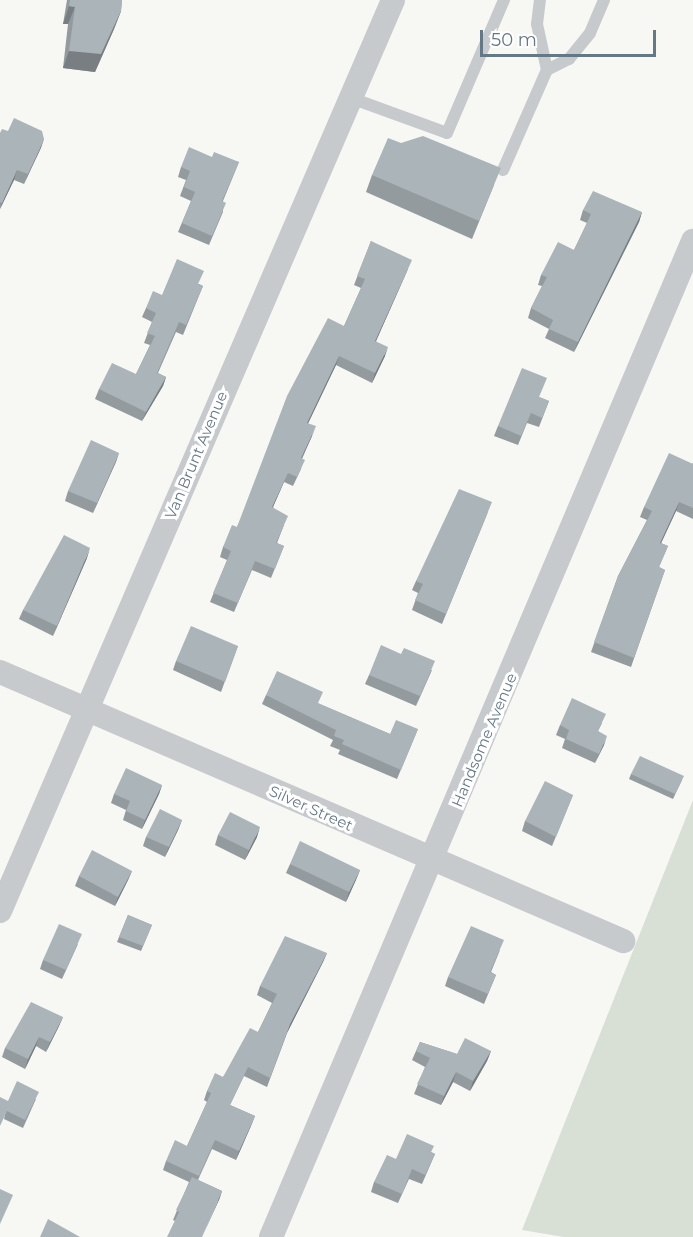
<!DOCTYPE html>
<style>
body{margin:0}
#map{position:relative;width:693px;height:1237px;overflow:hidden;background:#f7f7f4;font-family:Montserrat,sans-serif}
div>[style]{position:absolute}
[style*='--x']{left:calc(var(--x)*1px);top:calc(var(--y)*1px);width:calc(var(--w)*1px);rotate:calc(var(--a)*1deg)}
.green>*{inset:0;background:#d8dfd4}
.service>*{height:12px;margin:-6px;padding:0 6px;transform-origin:6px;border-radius:6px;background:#c7cacd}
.minor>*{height:24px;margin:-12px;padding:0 12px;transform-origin:12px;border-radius:12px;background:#c7cacd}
.wall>*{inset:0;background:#939b9f}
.shaded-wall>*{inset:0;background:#787e82}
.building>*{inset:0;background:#abb4b9}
span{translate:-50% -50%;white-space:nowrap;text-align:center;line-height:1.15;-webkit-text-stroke:6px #fff;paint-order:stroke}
.street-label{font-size:15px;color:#657886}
.scale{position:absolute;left:480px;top:30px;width:176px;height:27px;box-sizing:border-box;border:3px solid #657886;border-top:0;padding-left:8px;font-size:18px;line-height:21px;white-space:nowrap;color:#657886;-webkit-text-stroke:4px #fff;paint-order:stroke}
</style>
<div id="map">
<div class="green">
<i style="clip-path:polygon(693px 800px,693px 1237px,564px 1237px,522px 1230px)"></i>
</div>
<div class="service">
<i style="--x:547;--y:70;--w:25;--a:-27"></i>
<i style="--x:569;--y:59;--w:33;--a:-51"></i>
<i style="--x:590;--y:33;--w:36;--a:-67"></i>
<i style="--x:351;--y:98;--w:102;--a:20"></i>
<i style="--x:447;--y:133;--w:145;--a:-66.8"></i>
<i style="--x:503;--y:170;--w:109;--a:-66.3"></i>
<i style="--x:547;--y:70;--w:47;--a:-102.3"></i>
<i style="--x:537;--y:24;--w:24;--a:-83"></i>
</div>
<div class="minor">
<i style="--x:0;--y:672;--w:679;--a:23.35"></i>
<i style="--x:0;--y:911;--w:992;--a:-66.66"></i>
<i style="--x:271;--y:1237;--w:1082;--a:-67.04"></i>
</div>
<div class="wall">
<i style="clip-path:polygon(67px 0,122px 0,121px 11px,114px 29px,95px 72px,63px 68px,68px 24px,63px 24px)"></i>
<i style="clip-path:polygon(8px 131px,44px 139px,24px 184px,14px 180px,0 209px,0 133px)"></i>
<i style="clip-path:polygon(212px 157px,239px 162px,223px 201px,223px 212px,209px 245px,178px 232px,191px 201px,180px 196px,186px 180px,178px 177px,181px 167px)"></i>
<i style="clip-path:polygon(372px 175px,494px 185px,472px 239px,366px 192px)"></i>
<i style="clip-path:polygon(583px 210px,642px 212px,639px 222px,574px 352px,545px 338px,549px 329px,528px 318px,531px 308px,542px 286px,538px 285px,541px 275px,574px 250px,587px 223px,580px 220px)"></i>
<i style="clip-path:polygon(371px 241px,408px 269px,376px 341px,385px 356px,372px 383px,336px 365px,308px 423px,312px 436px,302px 459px,301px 469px,293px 486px,284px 482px,273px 507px,284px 525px,277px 543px,284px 546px,271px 578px,252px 570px,234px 612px,210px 602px,227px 560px,220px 557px,223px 547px,237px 527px,344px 326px,361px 288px,354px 285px)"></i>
<i style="clip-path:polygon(199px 284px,203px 286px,183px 335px,176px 332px,158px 373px,166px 377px,163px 386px,142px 421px,95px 399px,99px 389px,136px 374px,150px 345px,144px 343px,152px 322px,142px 317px,146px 308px,162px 295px)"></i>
<i style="clip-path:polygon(539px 397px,549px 401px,539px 427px,527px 423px,518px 445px,494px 436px,498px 426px)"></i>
<i style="clip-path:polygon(119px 453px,93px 513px,65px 501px,68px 491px)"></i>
<i style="clip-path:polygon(693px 463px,693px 519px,676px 511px,661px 543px,668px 546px,659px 567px,665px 570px,631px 667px,591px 652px,618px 576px,647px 520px,640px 517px,644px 507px)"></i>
<i style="clip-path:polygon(488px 512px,442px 624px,412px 610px,418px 593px,412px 590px,416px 581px)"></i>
<i style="clip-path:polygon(87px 558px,53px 636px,19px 619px,23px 610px)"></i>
<i style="clip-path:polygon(238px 646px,221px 692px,173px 670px,176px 661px)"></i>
<i style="clip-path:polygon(432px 670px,416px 706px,365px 684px,369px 675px)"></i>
<i style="clip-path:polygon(266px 695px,319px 704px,390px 734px,418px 729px,397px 779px,338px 754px,340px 750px,330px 746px,333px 740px,262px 704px)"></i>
<i style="clip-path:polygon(602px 723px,598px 731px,604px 745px,595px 763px,562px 748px,565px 739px,556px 735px,560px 725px)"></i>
<i style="clip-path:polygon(631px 774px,682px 780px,673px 799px,629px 779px)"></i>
<i style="clip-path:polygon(162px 785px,159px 794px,142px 829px,123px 820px,126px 810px,111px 803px,114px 794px)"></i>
<i style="clip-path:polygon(573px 795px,552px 846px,522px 831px,525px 821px)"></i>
<i style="clip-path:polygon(182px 820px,178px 830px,165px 857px,143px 846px,146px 837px)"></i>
<i style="clip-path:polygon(218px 835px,257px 837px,245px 860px,215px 845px)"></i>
<i style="clip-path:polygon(290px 864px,360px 870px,346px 902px,286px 873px)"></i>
<i style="clip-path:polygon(132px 871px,128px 880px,115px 906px,75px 886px,79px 876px)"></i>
<i style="clip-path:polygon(128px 915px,152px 925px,141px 951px,117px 942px)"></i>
<i style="clip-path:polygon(78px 944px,62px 979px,40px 969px,43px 960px)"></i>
<i style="clip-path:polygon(500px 950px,491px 972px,496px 975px,484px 1004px,445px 986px,448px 977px)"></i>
<i style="clip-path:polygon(327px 953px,323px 962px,287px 1033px,267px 1087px,244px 1076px,230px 1105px,255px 1116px,236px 1160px,212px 1149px,198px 1180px,222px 1191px,219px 1200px,175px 1221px,173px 1220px,189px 1182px,163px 1170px,166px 1161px,187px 1146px,207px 1102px,204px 1100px,207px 1091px,223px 1077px,258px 1032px,272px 1003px,257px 995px,260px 986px)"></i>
<i style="clip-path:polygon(63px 1017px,59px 1026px,46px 1052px,36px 1046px,25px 1069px,2px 1057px,5px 1048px)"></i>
<i style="clip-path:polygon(420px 1042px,457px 1054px,491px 1051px,487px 1061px,470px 1091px,453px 1082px,441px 1105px,414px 1094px,425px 1067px,412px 1060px)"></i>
<i style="clip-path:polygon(36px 1099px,23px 1128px,4px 1119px,8px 1101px)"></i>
<i style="clip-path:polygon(431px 1152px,435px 1154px,422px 1184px,409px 1179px,398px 1203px,371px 1192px,374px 1182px,396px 1159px)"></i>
</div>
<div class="shaded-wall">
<i style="clip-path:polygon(69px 6px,75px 7px,68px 24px,63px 24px)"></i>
<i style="clip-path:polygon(121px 11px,114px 29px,95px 72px,63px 68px,69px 51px)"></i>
<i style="clip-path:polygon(44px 139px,41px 148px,24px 184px,28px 174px)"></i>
<i style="clip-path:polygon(17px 170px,14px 180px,0 209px,2px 203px)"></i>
<i style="clip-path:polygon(642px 212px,639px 222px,574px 352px,578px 342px)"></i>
<i style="clip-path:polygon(412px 260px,372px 350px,375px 341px)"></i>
<i style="clip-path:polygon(388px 347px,385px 356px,372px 383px,375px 373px)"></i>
<i style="clip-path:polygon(339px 356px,336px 365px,304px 432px,307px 423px)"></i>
<i style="clip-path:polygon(166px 377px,163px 386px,142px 421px,146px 412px)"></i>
<i style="clip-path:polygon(316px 426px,312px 436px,297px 468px,301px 458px)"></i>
<i style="clip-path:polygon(119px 453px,116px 462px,93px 513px,97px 503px)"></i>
<i style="clip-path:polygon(288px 473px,284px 482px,269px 516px,272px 507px)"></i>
<i style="clip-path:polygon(679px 502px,676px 511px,657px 552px,660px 543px)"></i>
<i style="clip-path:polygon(90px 548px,87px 558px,53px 636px,57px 626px)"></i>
<i style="clip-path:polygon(607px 736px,604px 745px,595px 763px)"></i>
<i style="clip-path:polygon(162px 785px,159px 794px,142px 829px,145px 820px)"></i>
<i style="clip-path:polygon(182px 820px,178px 830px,165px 857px,169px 847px)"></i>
<i style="clip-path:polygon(260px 827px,257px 837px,245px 860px,249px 850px)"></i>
<i style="clip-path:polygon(360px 870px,356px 880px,346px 902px,349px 892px)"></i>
<i style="clip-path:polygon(132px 871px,128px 880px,115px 906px,118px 897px)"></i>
<i style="clip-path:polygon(327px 953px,323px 962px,287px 1033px,267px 1087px,290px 1024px)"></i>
<i style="clip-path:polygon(63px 1017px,59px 1026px,46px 1052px,50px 1042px)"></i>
<i style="clip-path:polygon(39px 1037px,36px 1046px,25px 1069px,28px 1059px)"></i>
<i style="clip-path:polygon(491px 1051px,487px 1061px,470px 1091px,473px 1081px)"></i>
<i style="clip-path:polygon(456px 1072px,453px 1082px,441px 1105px,444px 1096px)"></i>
<i style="clip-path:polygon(255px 1116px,251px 1126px,236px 1160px,239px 1151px)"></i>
<i style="clip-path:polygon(222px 1191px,219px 1200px,202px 1237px)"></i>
</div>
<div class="building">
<i style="clip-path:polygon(70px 0,122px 0,121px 11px,101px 54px,69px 51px,75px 7px,69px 6px)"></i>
<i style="clip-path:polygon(14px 118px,42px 131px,44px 139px,28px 174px,17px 170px,2px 203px,0 202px,0 133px,2px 129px,8px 131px)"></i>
<i style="clip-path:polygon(423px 136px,501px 168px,479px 221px,372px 175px,388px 138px,401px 143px)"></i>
<i style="clip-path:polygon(189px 147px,212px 157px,214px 152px,239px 162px,222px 201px,226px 203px,212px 236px,182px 223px,195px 192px,184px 187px,190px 171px,181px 167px)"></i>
<i style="clip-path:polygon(593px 191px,642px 212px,578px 342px,549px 329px,553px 320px,531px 308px,547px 277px,541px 275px,558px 242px,574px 250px,591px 214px,583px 210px)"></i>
<i style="clip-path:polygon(371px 241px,412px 260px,375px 341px,388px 347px,375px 373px,339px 356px,307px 423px,316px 426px,301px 458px,305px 460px,297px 477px,288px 473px,272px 507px,288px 516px,276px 543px,284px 546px,275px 569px,255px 561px,238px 603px,213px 593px,231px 551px,223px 547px,232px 525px,237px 527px,287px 396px,328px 318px,344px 326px,365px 279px,357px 276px)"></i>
<i style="clip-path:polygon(177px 259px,204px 271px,198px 284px,203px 286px,186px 325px,179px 322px,157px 373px,166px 377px,146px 412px,99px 389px,112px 363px,136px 374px,155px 336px,147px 333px,156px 313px,146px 308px,153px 291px,162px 295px)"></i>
<i style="clip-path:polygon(522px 368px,547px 378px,539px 397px,549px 401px,542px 418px,531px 413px,521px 436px,498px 426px)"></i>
<i style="clip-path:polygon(91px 440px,119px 453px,97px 503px,68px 491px)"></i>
<i style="clip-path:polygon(669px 453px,693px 464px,693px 463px,693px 508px,679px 502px,660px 543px,668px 546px,659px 567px,665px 570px,634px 658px,594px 642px,618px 576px,652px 511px,644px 507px)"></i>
<i style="clip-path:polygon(459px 489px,492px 502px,446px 614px,415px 600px,423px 584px,416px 581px)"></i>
<i style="clip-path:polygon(64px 535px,90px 548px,57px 626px,23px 610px)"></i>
<i style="clip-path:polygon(191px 626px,238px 646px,225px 682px,176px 661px)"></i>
<i style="clip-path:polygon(381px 645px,401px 654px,404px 648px,435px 661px,420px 696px,369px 675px)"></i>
<i style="clip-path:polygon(277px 671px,323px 692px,318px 703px,390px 734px,396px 720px,418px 729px,401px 770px,342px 744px,344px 740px,334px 736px,336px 730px,266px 695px)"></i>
<i style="clip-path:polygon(572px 698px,606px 714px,598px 731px,607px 736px,599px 754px,566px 739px,569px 730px,560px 725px)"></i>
<i style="clip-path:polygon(640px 756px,684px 776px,675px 794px,631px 774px)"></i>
<i style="clip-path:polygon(126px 768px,162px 785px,145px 820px,126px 811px,130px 801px,114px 794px)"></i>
<i style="clip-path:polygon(545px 781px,573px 795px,556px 837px,525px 821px)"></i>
<i style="clip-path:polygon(160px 809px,182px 820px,169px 847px,146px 837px)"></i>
<i style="clip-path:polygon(230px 812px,260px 827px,249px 850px,218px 835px)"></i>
<i style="clip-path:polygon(300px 841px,360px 870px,349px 892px,290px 864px)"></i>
<i style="clip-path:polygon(92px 850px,132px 871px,118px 897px,79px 876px)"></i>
<i style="clip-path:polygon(128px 915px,152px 925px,143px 946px,119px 937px)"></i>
<i style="clip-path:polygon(59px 924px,82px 934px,66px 970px,43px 960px)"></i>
<i style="clip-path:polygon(471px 926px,504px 940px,490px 972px,496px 975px,488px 994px,448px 977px)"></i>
<i style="clip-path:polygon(285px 936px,327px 953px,290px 1024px,270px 1078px,248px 1067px,230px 1105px,255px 1116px,239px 1151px,215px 1140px,199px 1176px,166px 1161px,175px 1140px,187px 1146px,211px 1093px,207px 1091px,215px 1073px,223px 1077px,250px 1028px,258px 1032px,277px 994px,260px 986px)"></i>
<i style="clip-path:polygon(31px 1002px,63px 1017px,50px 1042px,39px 1037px,28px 1059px,5px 1048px)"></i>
<i style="clip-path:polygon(465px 1038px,491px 1051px,473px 1081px,456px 1072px,444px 1096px,417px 1084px,430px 1058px,416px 1051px,420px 1042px,457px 1054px)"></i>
<i style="clip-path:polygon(17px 1081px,39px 1092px,25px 1120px,7px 1111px,0 1126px,0 1097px,8px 1101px)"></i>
<i style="clip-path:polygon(407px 1134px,434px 1146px,431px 1152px,435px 1154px,425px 1175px,412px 1169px,402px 1194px,374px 1182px,387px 1155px,396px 1159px)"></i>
<i style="clip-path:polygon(192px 1177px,222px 1191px,202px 1237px,167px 1237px,179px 1212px,176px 1210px)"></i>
<i style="clip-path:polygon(0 1189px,13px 1195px,0 1224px)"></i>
<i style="clip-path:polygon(48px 1219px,80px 1237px,40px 1237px)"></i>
</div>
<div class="street-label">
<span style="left:196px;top:455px;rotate:-67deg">Van Brunt Avenue</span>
<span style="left:484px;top:740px;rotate:-67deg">Handsome Avenue</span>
<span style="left:311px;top:808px;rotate:24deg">Silver Street</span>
</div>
<div class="scale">50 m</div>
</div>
